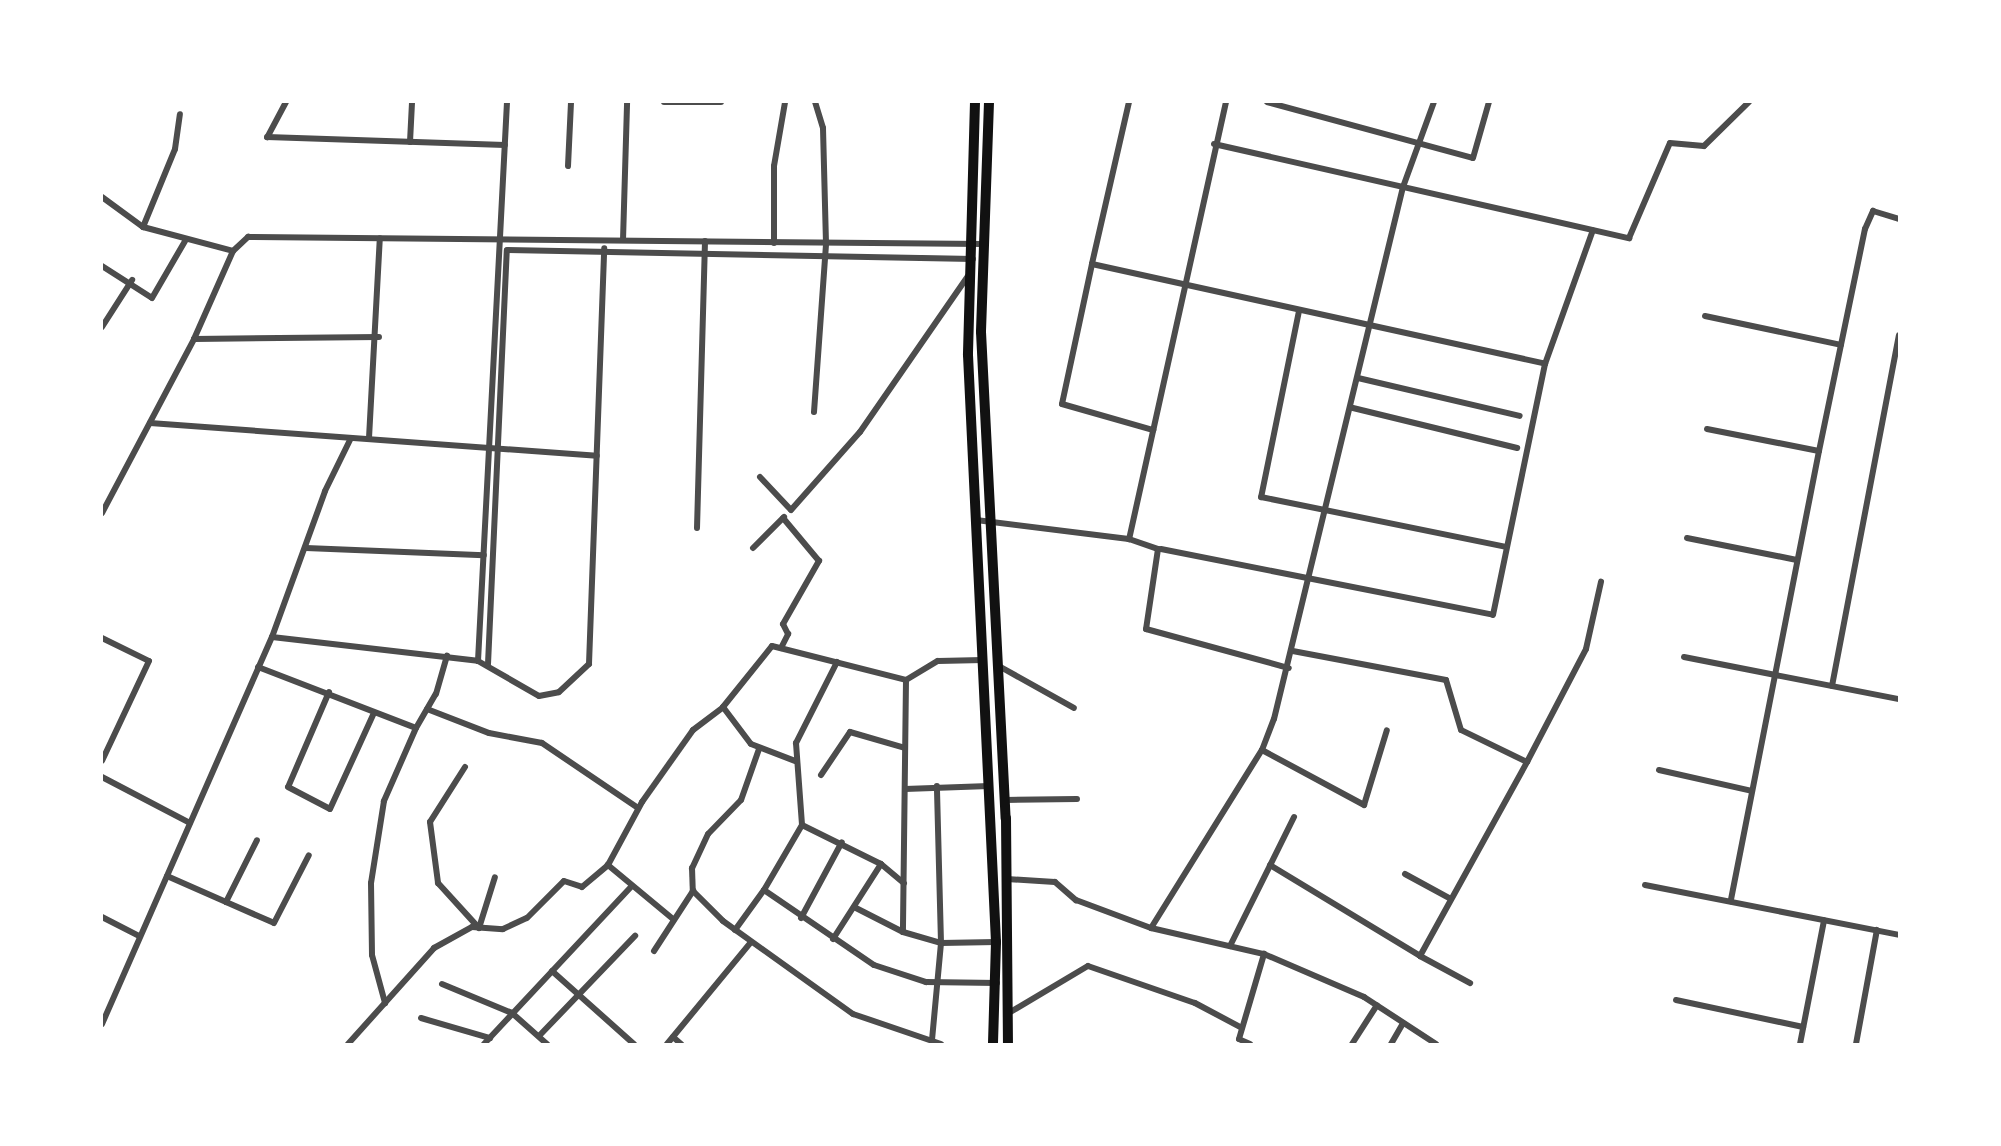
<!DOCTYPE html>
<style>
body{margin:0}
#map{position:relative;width:2001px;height:1146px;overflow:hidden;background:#fff;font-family:"Roboto Condensed",sans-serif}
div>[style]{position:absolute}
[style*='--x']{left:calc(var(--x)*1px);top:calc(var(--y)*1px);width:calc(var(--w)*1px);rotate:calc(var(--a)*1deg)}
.minor>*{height:6px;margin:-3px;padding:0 3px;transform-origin:3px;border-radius:3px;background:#4c4c4c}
.trunk>*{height:10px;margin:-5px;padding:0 5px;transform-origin:5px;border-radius:5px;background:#111}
span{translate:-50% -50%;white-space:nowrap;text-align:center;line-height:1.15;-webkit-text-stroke:7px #fff;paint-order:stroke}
.frame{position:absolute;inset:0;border:103px solid #fff;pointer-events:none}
</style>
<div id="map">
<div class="minor">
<i style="--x:286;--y:102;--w:40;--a:118"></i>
<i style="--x:267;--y:137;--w:238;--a:1.9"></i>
<i style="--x:664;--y:102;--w:57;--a:0"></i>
<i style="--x:1129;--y:102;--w:166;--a:102.9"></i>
<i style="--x:1092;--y:264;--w:464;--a:12.4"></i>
<i style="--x:1545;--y:364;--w:142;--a:-70.3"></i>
<i style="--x:1226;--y:102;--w:448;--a:102.5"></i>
<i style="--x:1129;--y:539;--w:31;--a:19"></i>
<i style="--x:1158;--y:549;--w:81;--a:98.5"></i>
<i style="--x:1146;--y:629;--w:148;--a:15.3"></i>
<i style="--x:1267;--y:102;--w:213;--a:15.2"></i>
<i style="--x:1473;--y:158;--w:58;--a:-74.1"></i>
<i style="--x:410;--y:142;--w:40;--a:-87.1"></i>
<i style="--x:1214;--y:144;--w:426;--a:12.8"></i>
<i style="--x:1629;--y:238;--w:103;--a:-66.7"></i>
<i style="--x:1670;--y:143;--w:34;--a:5"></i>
<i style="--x:1704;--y:146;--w:63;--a:-44.4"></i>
<i style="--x:568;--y:166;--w:64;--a:-87.3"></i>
<i style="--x:102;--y:197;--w:51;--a:36.2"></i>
<i style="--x:143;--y:227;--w:93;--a:14.9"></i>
<i style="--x:143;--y:227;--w:84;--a:-67.7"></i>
<i style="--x:175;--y:149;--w:35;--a:-82"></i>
<i style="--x:623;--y:240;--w:138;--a:-88.3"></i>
<i style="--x:774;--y:243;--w:77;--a:-90"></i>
<i style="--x:774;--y:166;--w:65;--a:-80.2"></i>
<i style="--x:1092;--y:264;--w:143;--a:102.1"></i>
<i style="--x:1062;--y:404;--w:95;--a:15.9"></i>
<i style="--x:102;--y:266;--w:59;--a:32.6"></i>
<i style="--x:152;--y:298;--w:66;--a:-59.9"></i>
<i style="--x:1299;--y:311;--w:190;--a:101.5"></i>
<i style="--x:1261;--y:497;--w:250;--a:11.5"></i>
<i style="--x:1705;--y:316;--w:139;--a:12"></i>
<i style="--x:102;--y:327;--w:56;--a:-57.4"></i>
<i style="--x:194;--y:339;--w:185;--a:-0.6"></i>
<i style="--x:1358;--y:378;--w:166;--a:13.2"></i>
<i style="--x:1353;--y:408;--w:169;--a:13.7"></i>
<i style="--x:814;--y:412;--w:169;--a:-85.9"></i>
<i style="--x:826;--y:243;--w:115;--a:-91.5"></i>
<i style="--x:823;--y:128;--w:27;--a:-107"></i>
<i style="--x:150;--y:423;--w:448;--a:4.2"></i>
<i style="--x:1707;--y:429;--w:114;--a:11.1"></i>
<i style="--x:1819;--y:451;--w:459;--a:101.1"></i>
<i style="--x:369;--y:438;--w:200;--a:-86.9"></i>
<i style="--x:1819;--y:451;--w:227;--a:-78.3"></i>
<i style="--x:1865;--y:229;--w:20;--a:-66"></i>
<i style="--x:1873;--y:211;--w:27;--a:17"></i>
<i style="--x:760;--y:477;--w:45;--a:46.8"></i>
<i style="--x:791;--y:510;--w:104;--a:-48.5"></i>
<i style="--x:860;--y:432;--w:190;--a:-55.3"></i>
<i style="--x:102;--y:513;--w:197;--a:-62.1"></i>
<i style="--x:194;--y:339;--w:96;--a:-66.1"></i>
<i style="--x:233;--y:251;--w:21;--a:-43"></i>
<i style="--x:248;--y:237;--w:735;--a:0.55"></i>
<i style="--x:976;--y:520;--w:154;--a:7.1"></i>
<i style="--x:697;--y:528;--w:287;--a:-88.4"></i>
<i style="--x:1687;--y:538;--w:112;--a:11.3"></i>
<i style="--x:306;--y:548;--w:178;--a:2.3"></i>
<i style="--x:753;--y:548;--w:44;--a:-45"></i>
<i style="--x:1161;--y:549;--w:338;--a:11.2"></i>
<i style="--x:1493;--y:615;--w:256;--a:-78.3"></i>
<i style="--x:272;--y:637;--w:207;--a:6.6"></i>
<i style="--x:478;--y:661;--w:560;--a:-87.03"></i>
<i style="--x:102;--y:638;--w:52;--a:26.1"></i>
<i style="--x:149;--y:661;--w:110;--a:115.2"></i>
<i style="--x:781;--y:648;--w:16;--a:-63"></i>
<i style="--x:788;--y:634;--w:11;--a:-117"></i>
<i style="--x:783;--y:624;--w:73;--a:-60.3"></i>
<i style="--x:819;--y:561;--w:56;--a:-129.9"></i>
<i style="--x:1684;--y:657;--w:219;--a:11.1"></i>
<i style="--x:478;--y:661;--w:70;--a:29.8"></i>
<i style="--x:539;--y:696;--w:20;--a:-11"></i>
<i style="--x:559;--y:692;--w:41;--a:-43"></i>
<i style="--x:589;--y:664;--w:416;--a:-87.9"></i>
<i style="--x:837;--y:662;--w:91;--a:116.8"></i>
<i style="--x:796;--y:743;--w:82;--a:85.8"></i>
<i style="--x:802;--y:825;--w:88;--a:26.3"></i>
<i style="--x:881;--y:864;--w:30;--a:40"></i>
<i style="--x:488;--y:664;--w:414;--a:-87.4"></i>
<i style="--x:507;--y:250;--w:466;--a:1.1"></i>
<i style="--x:997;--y:665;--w:88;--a:29.2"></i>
<i style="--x:258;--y:667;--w:169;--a:21.1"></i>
<i style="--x:416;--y:728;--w:80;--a:113.7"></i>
<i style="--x:384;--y:801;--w:83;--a:99"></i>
<i style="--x:371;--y:883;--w:72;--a:89.2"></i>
<i style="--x:372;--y:955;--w:50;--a:74.8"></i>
<i style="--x:906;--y:680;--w:252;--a:90.7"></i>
<i style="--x:903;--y:932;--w:40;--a:16"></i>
<i style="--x:941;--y:943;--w:55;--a:-1"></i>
<i style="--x:1832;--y:686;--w:357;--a:-79.2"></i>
<i style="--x:329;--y:692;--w:103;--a:113.3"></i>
<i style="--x:288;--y:787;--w:47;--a:27.6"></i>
<i style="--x:330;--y:809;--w:106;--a:-65.4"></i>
<i style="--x:723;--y:707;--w:46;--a:52.9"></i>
<i style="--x:751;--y:744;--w:47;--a:21.1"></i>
<i style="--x:427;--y:709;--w:66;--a:21.2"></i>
<i style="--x:489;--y:733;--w:54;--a:10.7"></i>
<i style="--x:542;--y:743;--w:116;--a:34.1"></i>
<i style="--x:416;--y:728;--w:39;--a:-60"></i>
<i style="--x:436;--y:694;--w:40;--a:-74"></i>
<i style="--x:759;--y:749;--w:54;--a:109.4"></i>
<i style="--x:741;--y:800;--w:47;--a:134.1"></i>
<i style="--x:708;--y:834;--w:38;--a:115"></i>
<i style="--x:692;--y:868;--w:23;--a:88"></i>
<i style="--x:693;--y:891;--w:42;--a:45"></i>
<i style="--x:723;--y:921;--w:160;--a:35.6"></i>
<i style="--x:853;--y:1014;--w:93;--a:18.8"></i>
<i style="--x:1262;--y:750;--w:116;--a:28.3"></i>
<i style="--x:1364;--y:805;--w:78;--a:-73"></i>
<i style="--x:1527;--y:762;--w:127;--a:-62.4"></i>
<i style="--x:1586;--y:649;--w:69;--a:-77.4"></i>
<i style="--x:465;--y:767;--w:65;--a:122.5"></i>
<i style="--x:430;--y:822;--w:62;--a:82.5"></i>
<i style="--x:438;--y:883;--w:61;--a:47.7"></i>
<i style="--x:479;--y:928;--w:53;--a:-72.6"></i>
<i style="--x:1659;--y:770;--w:95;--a:12.7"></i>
<i style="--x:821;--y:775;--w:52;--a:-56"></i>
<i style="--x:850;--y:732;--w:57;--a:16.2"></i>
<i style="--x:102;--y:777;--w:99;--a:27.6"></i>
<i style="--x:905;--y:789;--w:84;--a:-2"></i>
<i style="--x:1005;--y:800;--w:72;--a:-0.8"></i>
<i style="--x:802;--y:825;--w:75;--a:120.3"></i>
<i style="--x:764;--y:890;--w:133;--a:34.3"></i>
<i style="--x:874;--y:965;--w:55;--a:18.1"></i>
<i style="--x:926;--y:982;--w:71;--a:0.8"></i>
<i style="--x:1270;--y:865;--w:175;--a:31.2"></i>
<i style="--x:1420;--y:956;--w:222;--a:-61.1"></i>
<i style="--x:1527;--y:762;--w:73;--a:-154.1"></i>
<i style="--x:1461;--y:730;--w:52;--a:-106.7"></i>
<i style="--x:1446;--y:680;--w:156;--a:-169.3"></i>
<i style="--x:1405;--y:874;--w:52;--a:28.5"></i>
<i style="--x:167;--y:876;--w:64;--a:23.8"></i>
<i style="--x:226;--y:902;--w:69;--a:-63.4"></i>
<i style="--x:1007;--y:879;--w:48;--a:3.6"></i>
<i style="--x:1055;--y:882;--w:28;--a:41"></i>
<i style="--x:1076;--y:900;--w:80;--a:20.5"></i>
<i style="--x:1151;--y:928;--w:116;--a:13"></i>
<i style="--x:1264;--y:954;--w:109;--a:23.3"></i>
<i style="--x:1364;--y:997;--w:86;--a:33.1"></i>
<i style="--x:1645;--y:885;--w:259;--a:11.1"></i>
<i style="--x:226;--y:902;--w:52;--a:23.6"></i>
<i style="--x:274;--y:923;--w:76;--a:-62.8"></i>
<i style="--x:854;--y:907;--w:55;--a:27"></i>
<i style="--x:102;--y:917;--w:42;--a:27.2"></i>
<i style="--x:801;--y:918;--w:86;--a:-61.7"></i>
<i style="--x:673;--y:919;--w:85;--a:-140.3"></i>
<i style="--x:608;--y:865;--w:72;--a:-61.6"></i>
<i style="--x:642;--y:802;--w:88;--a:-54.7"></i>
<i style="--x:693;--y:730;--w:38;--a:-37"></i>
<i style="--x:723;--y:707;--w:78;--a:-51.2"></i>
<i style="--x:772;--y:646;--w:138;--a:14.2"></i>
<i style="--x:906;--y:680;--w:37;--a:-31"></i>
<i style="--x:938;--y:661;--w:45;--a:-1.3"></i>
<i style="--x:1151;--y:928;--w:210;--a:-58.1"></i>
<i style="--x:1262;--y:750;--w:33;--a:-69"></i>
<i style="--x:1274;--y:719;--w:547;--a:-76.37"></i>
<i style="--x:1403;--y:187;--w:90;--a:-70"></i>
<i style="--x:735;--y:930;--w:49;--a:-54.1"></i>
<i style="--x:833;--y:939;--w:89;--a:-57.4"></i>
<i style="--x:1230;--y:946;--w:144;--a:-63.6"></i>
<i style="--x:654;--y:951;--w:72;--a:-57"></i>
<i style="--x:1420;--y:956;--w:57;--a:28.4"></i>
<i style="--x:552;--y:971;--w:110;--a:41.7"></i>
<i style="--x:442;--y:984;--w:76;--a:22.5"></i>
<i style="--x:512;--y:1013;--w:47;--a:41.5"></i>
<i style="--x:1676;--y:1000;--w:130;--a:12"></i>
<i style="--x:1007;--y:1014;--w:94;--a:-30.7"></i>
<i style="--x:1088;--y:966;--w:113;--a:19.1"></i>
<i style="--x:1195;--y:1003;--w:53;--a:28"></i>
<i style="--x:421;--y:1018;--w:72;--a:16.2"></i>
<i style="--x:102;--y:1024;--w:423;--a:-66.3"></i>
<i style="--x:272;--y:637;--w:155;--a:-70"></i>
<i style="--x:325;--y:491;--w:59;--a:-63.9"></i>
<i style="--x:539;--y:1036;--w:139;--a:-46.2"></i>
<i style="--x:673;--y:1037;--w:11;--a:41"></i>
<i style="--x:932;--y:1040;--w:97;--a:-84.7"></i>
<i style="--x:941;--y:943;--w:157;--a:-91.5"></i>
<i style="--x:348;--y:1044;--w:129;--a:-48.1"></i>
<i style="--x:434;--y:948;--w:43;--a:-28.9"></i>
<i style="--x:472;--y:927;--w:31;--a:4"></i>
<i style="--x:503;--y:929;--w:26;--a:-25"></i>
<i style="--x:527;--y:918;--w:52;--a:-45"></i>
<i style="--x:564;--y:881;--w:19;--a:18"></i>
<i style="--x:582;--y:887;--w:34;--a:-40"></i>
<i style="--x:484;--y:1044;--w:216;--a:-46.9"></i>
<i style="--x:667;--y:1044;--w:132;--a:-50.5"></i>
<i style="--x:1250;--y:1044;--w:12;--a:-156"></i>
<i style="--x:1239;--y:1039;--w:89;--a:-73.6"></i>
<i style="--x:1352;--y:1044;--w:46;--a:-57.3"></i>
<i style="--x:1391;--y:1044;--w:24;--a:-60"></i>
<i style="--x:1800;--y:1044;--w:126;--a:-79"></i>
<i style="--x:1856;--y:1044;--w:116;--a:-79.6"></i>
</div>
<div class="trunk">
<i style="--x:975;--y:102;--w:253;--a:91.6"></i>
<i style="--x:968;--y:355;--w:588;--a:87.27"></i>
<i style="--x:996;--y:942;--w:102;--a:91.7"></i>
<i style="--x:989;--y:102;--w:230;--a:92"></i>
<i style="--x:981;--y:332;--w:487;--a:87.1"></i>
<i style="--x:1006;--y:818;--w:226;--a:89.5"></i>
</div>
<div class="frame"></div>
</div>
